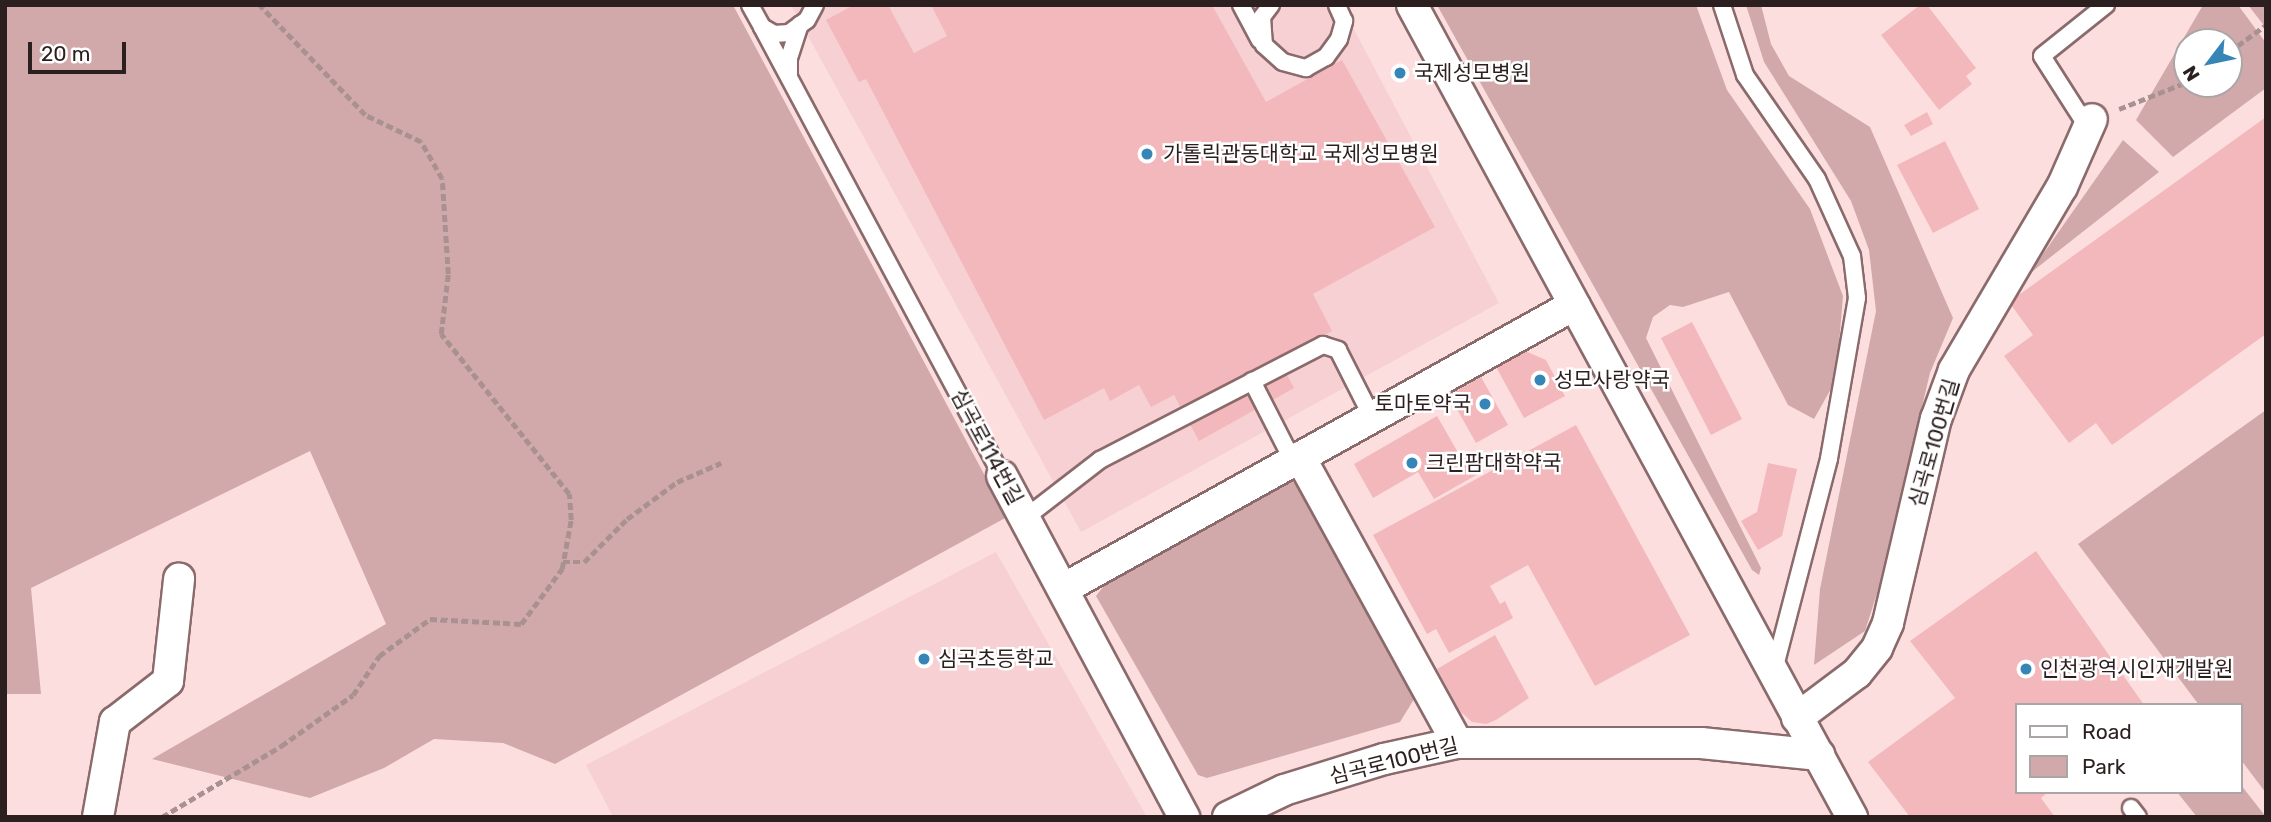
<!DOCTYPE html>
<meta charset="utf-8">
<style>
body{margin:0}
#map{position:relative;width:2271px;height:822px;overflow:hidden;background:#fddedf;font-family:Rubik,"Noto Sans KR",sans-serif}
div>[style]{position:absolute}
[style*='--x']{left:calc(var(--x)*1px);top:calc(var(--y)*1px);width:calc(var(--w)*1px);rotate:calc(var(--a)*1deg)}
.built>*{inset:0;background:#f6d0d2}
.green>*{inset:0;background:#d2a9aa}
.building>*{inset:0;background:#f3b8bb}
.path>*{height:4.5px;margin-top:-2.25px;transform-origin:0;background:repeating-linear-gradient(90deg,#a99192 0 7px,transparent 0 10.5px)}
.roads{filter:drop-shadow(2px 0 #8b6a6c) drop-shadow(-2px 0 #8b6a6c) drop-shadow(0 2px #8b6a6c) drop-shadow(0 -2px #8b6a6c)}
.service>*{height:16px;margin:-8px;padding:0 8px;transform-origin:8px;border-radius:8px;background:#fff}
.minor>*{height:30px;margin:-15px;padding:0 15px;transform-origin:15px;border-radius:15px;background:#fff}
.dots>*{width:19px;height:19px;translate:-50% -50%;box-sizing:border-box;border:4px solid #fff;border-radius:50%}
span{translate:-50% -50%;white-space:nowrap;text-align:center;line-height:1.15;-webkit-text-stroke:5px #fff;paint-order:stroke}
.poi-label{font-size:21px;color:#2c1f1f}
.left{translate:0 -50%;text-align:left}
.right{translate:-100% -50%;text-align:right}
.street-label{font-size:21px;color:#2c1f1f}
.frame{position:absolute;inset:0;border:7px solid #2c1f1f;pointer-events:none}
.legend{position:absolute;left:2015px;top:703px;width:228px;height:91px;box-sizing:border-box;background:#fff;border:2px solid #aba5a5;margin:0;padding:9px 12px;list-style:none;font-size:21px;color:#2c1f1f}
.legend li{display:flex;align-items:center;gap:14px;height:35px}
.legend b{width:35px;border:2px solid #aba5a5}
.north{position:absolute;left:2173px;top:28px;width:70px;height:70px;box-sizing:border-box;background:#fff;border:2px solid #aba5a5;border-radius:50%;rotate:238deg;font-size:19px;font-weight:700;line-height:28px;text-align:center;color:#2c1f1f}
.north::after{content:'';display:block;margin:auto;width:24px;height:32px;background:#3585b7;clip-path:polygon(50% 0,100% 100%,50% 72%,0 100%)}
.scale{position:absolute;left:28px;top:42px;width:98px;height:32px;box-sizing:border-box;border:4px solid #2c1f1f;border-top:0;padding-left:9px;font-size:21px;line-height:24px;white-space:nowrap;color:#2c1f1f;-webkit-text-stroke:5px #fff;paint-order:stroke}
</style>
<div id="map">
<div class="built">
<i style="clip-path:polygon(791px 5px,1341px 5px,1499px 303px,1081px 532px)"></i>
<i style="clip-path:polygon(996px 552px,1147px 817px,613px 817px,586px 765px)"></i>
</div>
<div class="green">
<i style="clip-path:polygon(5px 5px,733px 5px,1007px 517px,555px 764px,503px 743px,434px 739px,384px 768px,310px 798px,152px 759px,386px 624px,310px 451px,31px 588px,41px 694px,5px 694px)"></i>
<i style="clip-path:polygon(1437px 5px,1696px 5px,1727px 90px,1810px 209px,1843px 296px,1836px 380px,1814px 419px,1788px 405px,1729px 292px,1683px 307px,1670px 305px,1653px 317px,1646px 338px,1761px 568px,1759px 575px,1752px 570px)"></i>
<i style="clip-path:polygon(1746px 5px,1761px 5px,1771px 44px,1789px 76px,1870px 127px,1953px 318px,1930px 373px,1880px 584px,1865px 631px,1814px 665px,1820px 589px,1876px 311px,1869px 250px,1851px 201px,1764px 62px)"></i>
<i style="clip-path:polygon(evenodd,2203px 5px,2238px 5px,2266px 43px,2266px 88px,2173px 157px,2136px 120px,2203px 5px,2187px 42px,2229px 42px,2229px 84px,2187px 84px,2187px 42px)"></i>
<i style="clip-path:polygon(2248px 5px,2266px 5px,2266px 28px)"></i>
<i style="clip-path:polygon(2123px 140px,2159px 172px,2029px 274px)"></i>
<i style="clip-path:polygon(2266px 410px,2266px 793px,2241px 760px,2241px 705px,2199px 705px,2078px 544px)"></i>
<i style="clip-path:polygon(1288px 481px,1304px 485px,1416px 696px,1400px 722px,1207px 778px,1198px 775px,1096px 596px,1106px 583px)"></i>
<i style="clip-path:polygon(2241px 785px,2266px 817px,2197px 817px,2177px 792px,2241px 792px)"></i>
</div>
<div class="building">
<i style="clip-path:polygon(854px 5px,888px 5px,914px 53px,947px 36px,931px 5px,1212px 5px,1266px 102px,1342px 60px,1435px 227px,1313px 294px,1332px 331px,1279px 360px,1294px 388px,1199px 441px,1174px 395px,1151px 407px,1139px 385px,1110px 401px,1104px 388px,1044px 420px,866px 79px,859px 82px,826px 20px)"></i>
<i style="clip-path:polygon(1920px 5px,1927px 5px,1976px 68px,1966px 76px,1972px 84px,1939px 110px,1881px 35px)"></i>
<i style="clip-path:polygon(1927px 112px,1933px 124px,1911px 136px,1904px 125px)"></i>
<i style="clip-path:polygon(2266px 117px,2266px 334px,2112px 445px,2096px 423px,2069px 443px,2004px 356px,2033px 335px,2009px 302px)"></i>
<i style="clip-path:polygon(1945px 141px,1979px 209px,1933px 233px,1897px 165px)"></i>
<i style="clip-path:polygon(1692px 322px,1742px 419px,1711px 435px,1661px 338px)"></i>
<i style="clip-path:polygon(1523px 350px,1546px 360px,1565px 396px,1524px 418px,1495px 365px)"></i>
<i style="clip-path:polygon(1481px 377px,1508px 425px,1476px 443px,1449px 395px)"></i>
<i style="clip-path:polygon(1437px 416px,1460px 456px,1466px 452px,1478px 474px,1434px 499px,1418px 472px,1373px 498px,1354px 464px)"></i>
<i style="clip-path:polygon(1576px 425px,1690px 635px,1595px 686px,1528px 565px,1490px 586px,1500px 604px,1505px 601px,1513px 618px,1449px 653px,1436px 629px,1427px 634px,1373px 535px)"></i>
<i style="clip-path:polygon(1768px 463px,1797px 469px,1782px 536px,1758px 550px,1741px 521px,1757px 512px)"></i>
<i style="clip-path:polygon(2036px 551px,2144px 705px,2017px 705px,2017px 792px,2048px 792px,2041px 798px,2055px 817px,1910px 817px,1868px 762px,1955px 698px,1910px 641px)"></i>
<i style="clip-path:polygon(1495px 635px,1529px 698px,1496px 720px,1486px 724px,1472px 722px,1460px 711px,1437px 669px)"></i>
</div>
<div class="path">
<i style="--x:2229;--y:52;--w:46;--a:-36.1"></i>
<i style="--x:2119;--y:109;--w:73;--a:-21.7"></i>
<i style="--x:563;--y:562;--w:21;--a:0"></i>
<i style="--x:584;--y:562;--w:61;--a:-45"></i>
<i style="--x:627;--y:519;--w:62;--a:-36.5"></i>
<i style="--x:677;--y:482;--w:48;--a:-23.4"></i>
<i style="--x:162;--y:817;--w:139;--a:-30.8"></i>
<i style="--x:281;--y:746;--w:88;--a:-35.3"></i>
<i style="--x:353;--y:695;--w:47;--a:-56.3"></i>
<i style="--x:379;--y:656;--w:63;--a:-36"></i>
<i style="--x:430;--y:619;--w:91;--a:3.1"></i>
<i style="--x:521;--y:624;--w:69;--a:-53.3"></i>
<i style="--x:562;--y:569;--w:50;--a:-79.6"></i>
<i style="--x:571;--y:520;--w:26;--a:-94"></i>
<i style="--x:569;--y:494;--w:205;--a:-128.7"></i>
<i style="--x:441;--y:334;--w:60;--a:-83.3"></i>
<i style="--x:448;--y:274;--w:95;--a:-93.6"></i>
<i style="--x:442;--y:179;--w:43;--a:-119.6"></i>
<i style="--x:421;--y:142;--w:62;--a:-154.3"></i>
<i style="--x:365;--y:115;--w:153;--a:-133.9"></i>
</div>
<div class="roads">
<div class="service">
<i style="--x:750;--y:5;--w:25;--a:61"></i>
<i style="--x:762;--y:27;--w:14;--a:30"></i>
<i style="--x:774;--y:34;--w:15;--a:-4"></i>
<i style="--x:789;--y:33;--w:22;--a:-36"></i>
<i style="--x:807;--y:20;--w:17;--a:-62"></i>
<i style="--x:1241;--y:5;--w:40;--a:62"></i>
<i style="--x:1271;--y:5;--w:15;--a:127"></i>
<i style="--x:1262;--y:17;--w:28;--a:86"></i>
<i style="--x:1264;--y:45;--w:25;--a:42"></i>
<i style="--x:1283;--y:62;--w:24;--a:15"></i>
<i style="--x:1306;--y:68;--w:23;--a:-29"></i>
<i style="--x:1326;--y:57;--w:22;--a:-54"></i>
<i style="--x:1339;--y:39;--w:19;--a:-74"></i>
<i style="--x:1344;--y:21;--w:17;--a:-114"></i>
<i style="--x:1722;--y:5;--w:74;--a:71.8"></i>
<i style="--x:1745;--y:75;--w:126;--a:55.3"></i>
<i style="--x:1817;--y:179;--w:85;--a:65.6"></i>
<i style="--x:1852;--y:256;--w:42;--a:83.2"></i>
<i style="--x:1857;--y:298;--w:163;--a:99.9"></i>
<i style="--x:1829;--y:459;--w:218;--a:104.6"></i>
<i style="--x:762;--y:27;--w:509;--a:61.87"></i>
<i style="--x:789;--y:74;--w:16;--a:-90"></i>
<i style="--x:789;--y:58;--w:35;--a:-72"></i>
<i style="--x:2088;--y:128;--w:85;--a:-122.6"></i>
<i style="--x:2042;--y:56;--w:82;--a:-38.6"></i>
<i style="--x:1252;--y:381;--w:90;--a:62.9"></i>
<i style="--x:1025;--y:518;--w:95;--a:-37.7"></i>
<i style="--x:1100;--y:460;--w:251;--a:-27.3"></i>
<i style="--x:1323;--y:345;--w:16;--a:18"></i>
<i style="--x:1338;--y:350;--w:75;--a:63.1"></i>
<i style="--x:2131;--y:808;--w:11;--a:52"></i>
</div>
<div class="minor">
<i style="--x:1412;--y:5;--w:924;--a:61.55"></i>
<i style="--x:1300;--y:457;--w:326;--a:61.2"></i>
<i style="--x:1002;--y:476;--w:387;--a:61.9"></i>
<i style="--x:1063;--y:589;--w:585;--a:-29.06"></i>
<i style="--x:1797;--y:718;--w:75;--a:-36.9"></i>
<i style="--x:1857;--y:673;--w:32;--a:-51"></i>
<i style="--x:1877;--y:648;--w:27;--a:-66"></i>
<i style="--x:1888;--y:623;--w:210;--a:-76.8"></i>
<i style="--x:1936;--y:419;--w:52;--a:-69.8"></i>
<i style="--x:1954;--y:370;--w:212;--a:-59.5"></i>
<i style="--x:2062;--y:187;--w:74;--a:-66.2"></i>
<i style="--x:98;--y:817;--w:97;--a:-79.9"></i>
<i style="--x:115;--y:722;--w:67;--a:-37.7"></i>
<i style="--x:168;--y:681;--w:103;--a:-83.8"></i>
<i style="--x:1228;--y:817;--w:62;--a:-25.7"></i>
<i style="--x:1284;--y:790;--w:105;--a:-17.2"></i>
<i style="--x:1384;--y:759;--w:75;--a:-12.4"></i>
<i style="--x:1457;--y:743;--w:244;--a:0"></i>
<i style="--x:1701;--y:743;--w:119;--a:5.8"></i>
</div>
</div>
<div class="dots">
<i style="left:1400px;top:73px;background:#3585b7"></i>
<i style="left:1147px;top:154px;background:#3585b7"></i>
<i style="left:1540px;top:380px;background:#3585b7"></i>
<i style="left:1485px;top:404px;background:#3585b7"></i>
<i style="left:1412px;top:463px;background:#3585b7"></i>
<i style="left:924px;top:659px;background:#3585b7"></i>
<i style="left:2026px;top:669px;background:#3585b7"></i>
</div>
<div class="poi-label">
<span class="left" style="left:1414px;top:73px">국제성모병원</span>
<span class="left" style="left:1163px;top:154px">가톨릭관동대학교 국제성모병원</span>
<span class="left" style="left:1554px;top:380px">성모사랑약국</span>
<span class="right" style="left:1471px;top:404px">토마토약국</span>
<span class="left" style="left:1426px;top:463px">크린팜대학약국</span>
<span class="left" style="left:938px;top:659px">심곡초등학교</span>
<span class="left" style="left:2040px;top:669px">인천광역시인재개발원</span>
</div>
<div class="street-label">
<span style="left:1934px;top:443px;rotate:-74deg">심곡로100번길</span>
<span style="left:987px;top:447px;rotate:62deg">심곡로114번길</span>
<span style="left:1394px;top:761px;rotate:-14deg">심곡로100번길</span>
</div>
<div class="frame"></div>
<ul class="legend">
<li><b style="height:9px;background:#fff"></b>Road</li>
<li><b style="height:19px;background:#d2a9aa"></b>Park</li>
</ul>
<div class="north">N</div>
<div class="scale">20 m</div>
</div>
